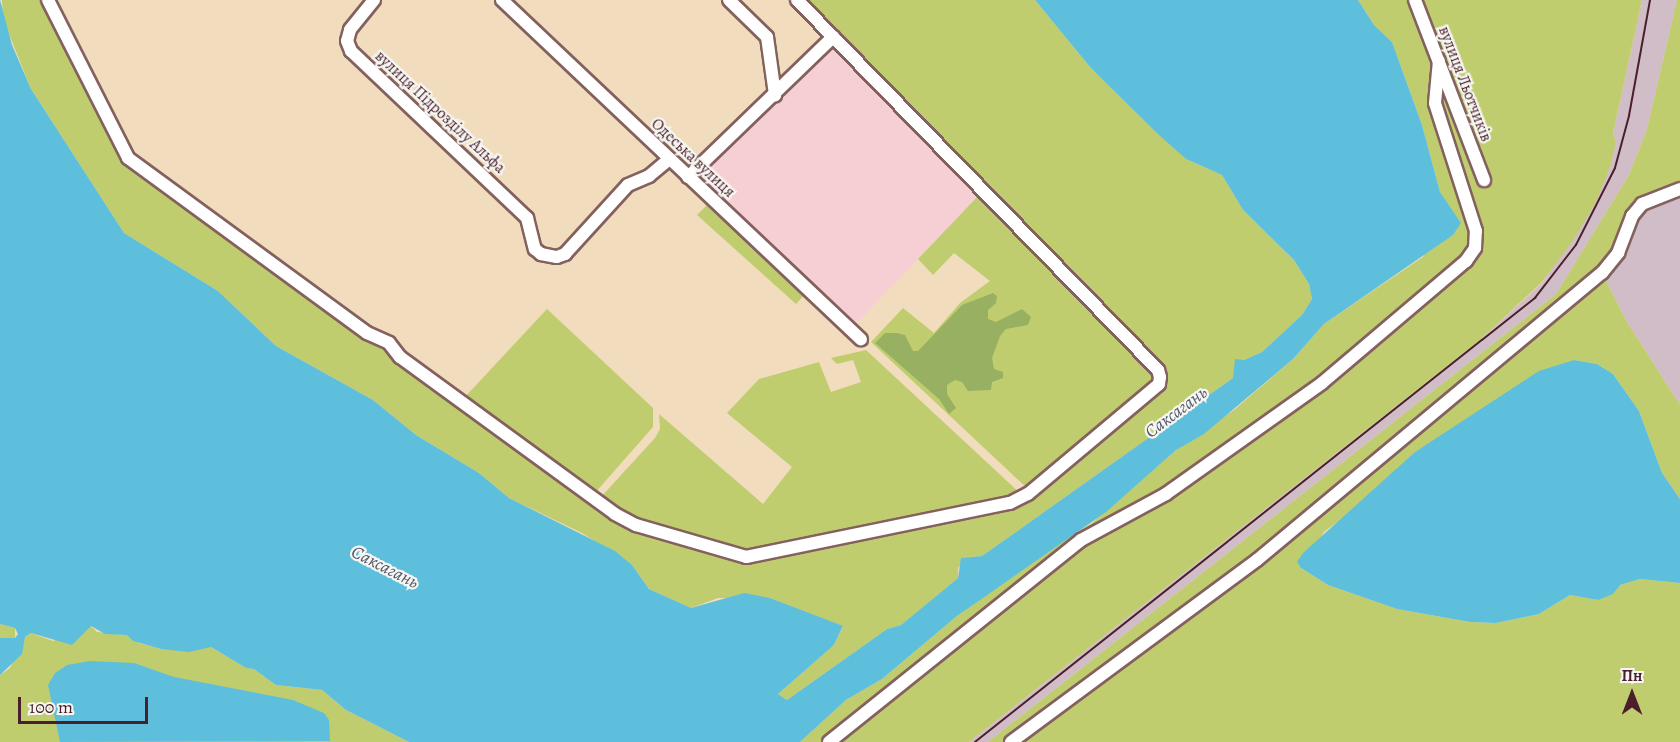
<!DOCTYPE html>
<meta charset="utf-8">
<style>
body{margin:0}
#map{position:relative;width:1680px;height:742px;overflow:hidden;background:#f1dcbd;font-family:Alegreya,serif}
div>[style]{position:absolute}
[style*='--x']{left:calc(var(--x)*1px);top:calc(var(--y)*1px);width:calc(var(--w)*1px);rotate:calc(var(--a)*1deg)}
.built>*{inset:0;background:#f6cfd5}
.industrial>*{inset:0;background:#d1bdc8}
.green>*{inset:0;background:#c0cd6f}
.forest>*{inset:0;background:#98b062}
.water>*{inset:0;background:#5ebfdc}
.roads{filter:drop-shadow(2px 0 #84615e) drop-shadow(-2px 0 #84615e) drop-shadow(0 2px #84615e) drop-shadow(0 -2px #84615e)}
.minor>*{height:12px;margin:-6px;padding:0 6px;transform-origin:6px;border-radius:6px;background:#fff}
.tram>*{height:1.5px;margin:-0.75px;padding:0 0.75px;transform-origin:0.75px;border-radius:0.75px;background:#4a1f2b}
span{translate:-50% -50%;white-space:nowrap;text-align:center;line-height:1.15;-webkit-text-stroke:4.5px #f6f6f2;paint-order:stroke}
.street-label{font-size:16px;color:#4a1f2b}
.water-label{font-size:18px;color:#515769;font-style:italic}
.north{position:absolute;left:1602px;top:664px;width:60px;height:60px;-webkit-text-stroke:4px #f6f6f2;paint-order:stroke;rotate:0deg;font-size:16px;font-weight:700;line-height:24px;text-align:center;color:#4a1f2b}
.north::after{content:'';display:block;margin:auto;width:21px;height:27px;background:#4a1f2b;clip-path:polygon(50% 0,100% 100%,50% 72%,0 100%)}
.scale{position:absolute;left:18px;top:697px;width:130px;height:27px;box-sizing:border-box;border:3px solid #4a1f2b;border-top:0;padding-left:8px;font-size:18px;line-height:21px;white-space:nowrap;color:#4a1f2b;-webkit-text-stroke:4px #f6f6f2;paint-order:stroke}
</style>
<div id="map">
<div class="built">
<i style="clip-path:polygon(834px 43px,980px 194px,853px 327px,696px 178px)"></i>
</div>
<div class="industrial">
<i style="clip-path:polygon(1642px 0,1677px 0,1647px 129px,1629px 175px,1556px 294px,988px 742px,969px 742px,1480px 340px,1542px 283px,1595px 204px,1616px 142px,1613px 133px)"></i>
<i style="clip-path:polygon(1680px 189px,1680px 405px,1627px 322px,1602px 273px,1632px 216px)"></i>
</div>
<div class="green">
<i style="clip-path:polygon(2px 0,45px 0,124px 160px,388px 346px,614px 517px,745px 560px,1011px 506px,1164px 378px,802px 0,1035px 0,1090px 67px,1186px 159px,1222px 175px,1243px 210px,1294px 260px,1309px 284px,1312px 299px,1302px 315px,1262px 352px,1244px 360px,1233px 378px,982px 556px,969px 557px,958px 568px,958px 578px,901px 625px,887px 629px,787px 700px,778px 694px,834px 645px,843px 627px,770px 598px,718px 598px,691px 608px,649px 589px,632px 565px,582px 533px,509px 498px,479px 473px,416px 435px,373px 400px,276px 346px,218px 291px,124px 233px,31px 89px,3px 19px)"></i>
<i style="clip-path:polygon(1358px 0,1642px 0,1613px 133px,1616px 142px,1610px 167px,1595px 204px,1572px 242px,1542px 282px,1480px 340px,969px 742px,800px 742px,846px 700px,882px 679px,957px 616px,1046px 551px,1092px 523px,1176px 450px,1234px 410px,1293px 359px,1324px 324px,1423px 257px,1448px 205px,1440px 192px,1422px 125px,1392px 42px,1374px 25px)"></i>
<i style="clip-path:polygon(1677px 0,1680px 0,1680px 189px,1642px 204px,1602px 273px,1627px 322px,1680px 405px,1680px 499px,1662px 473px,1639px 411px,1613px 374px,1597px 364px,1574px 360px,1415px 452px,1361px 504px,1324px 532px,1301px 568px,1328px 585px,1397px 609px,1470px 622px,1496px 623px,1539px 614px,1570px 595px,1598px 600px,1620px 585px,1640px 579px,1680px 583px,1680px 742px,988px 742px,1556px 294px,1629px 175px,1647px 129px)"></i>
<i style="clip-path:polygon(980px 194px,1155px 372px,1156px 382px,1028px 489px,871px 342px,903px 308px,934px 333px,960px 303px,990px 281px,954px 253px,933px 275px,918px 259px)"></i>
<i style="clip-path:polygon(708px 204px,806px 293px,796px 304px,697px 215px)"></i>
<i style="clip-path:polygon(547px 309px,653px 408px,653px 427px,594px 494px,464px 398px)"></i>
<i style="clip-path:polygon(866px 350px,1020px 493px,747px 554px,637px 523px,600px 498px,655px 438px,660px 429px,659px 414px,763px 504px,792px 467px,727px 413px,759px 379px,819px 362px,831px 392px,861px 382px,853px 360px,837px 364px,831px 358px)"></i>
<i style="clip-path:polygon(0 624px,15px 628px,15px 638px,0 638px)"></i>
<i style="clip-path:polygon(91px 626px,97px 632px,127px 635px,139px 643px,161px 649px,211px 647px,246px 668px,254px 669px,276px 685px,322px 690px,346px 710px,409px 742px,0 742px,0 675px,10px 668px,25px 637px,31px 633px,53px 641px)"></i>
</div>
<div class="forest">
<i style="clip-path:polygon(993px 293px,997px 296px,996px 303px,988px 310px,988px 319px,996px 322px,1022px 309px,1031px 317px,1028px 325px,1006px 329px,1000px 336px,992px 358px,994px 369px,1003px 372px,1003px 378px,992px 382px,991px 390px,968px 391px,962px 382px,955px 380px,947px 385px,947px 394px,956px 408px,949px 414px,939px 399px,875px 343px,885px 333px,897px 333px,905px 335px,913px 351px,918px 351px,962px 305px)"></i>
</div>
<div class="water">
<i style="clip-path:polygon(0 0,12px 45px,31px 89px,124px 233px,218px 291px,276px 346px,373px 400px,416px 435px,479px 473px,509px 498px,615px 551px,632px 565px,649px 589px,691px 608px,744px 593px,770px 598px,843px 626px,834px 645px,778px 694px,787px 700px,887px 629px,901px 625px,958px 578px,961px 558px,982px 556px,1233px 378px,1235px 359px,1244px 360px,1262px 352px,1302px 315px,1312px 299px,1309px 284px,1294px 260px,1243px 210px,1222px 175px,1186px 159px,1159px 135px,1090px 67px,1035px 0,1358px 0,1374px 25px,1392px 42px,1422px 125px,1440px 192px,1461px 223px,1453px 235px,1324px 324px,1293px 359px,1204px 434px,1176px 450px,1106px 512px,957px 616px,882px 679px,846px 700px,800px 742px,409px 742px,346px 710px,322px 690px,276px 685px,254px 669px,246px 668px,211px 647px,189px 652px,161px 649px,133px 641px,127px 635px,105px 634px,91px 626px,72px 645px,31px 633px,25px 637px,22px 654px,0 675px,0 638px,15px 638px,18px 634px,15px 628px,0 624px)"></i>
<i style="clip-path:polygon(1574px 360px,1597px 364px,1613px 374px,1639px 411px,1662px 473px,1680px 499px,1680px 583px,1640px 579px,1620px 585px,1613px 594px,1598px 600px,1570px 595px,1539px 614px,1496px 623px,1470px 622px,1397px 609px,1328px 585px,1301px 568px,1297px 562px,1303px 553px,1415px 452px,1539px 371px)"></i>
<i style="clip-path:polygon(90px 661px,134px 663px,174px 677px,293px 700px,324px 713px,329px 720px,330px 741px,60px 742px,48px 685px,55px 673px,67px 665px)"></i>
</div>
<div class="roads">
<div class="minor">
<i style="--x:48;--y:0;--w:177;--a:63.1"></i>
<i style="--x:128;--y:158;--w:296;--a:36.2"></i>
<i style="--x:367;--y:333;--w:24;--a:24"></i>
<i style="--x:389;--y:343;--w:18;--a:52"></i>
<i style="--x:400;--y:357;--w:266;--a:36.1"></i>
<i style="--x:615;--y:514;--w:24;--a:28"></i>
<i style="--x:636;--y:525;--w:115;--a:16.2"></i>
<i style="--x:746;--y:557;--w:269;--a:-11.6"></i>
<i style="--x:1010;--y:503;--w:20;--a:-27"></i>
<i style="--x:1028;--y:494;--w:171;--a:-40"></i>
<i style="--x:1159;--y:384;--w:7;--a:-82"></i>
<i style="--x:1160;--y:377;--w:7;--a:-106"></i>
<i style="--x:1158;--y:370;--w:517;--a:-134.29"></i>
<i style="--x:374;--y:0;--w:38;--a:129"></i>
<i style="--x:350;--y:30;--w:11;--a:105"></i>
<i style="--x:347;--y:41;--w:11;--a:68"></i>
<i style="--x:351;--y:51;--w:243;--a:43.5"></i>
<i style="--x:527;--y:218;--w:32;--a:76"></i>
<i style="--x:535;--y:249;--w:8;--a:40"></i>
<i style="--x:541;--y:254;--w:16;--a:11"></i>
<i style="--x:557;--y:257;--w:9;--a:-21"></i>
<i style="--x:565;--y:254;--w:93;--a:-47.6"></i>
<i style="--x:628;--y:185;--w:23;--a:-23"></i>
<i style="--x:649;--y:176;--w:26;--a:-40"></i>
<i style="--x:502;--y:0;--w:494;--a:43.4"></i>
<i style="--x:729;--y:0;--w:53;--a:44.2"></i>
<i style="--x:767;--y:37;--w:59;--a:82.1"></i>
<i style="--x:1415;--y:0;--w:193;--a:69"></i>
<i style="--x:688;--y:177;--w:202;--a:-44"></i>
<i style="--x:829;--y:742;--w:323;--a:-38.7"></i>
<i style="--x:1081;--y:540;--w:97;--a:-28.4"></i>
<i style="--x:1166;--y:494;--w:191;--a:-35.4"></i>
<i style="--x:1322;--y:383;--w:189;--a:-40.3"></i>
<i style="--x:1466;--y:261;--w:16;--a:-55"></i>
<i style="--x:1475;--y:248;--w:17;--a:-87"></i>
<i style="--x:1476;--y:231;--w:134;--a:-107.8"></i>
<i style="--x:1435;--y:103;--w:42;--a:-84.6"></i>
<i style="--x:1011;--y:742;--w:306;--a:-36.5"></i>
<i style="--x:1257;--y:560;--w:449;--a:-39.8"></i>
<i style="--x:1602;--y:273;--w:26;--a:-51"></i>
<i style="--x:1618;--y:253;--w:40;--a:-69"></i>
<i style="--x:1632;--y:216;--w:16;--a:-50"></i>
<i style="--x:1642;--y:204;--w:41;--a:-21.5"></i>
</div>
</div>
<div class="tram">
<i style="--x:975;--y:742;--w:715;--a:-38.41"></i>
<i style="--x:1535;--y:298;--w:67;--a:-52.3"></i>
<i style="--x:1576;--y:245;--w:86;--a:-63.1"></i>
<i style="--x:1615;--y:168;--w:54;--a:-74.9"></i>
<i style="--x:1629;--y:116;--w:118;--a:-79.7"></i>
</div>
<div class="street-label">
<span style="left:1465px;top:84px;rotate:69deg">вулиця Льотчиків</span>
<span style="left:440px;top:112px;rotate:43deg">вулиця Підрозділу Альфа</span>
<span style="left:693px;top:158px;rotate:43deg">Одеська вулиця</span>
</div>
<div class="water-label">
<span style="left:1176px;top:412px;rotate:-37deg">Саксагань</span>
<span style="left:385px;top:567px;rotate:27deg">Саксагань</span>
</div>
<div class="north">Пн</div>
<div class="scale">100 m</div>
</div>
